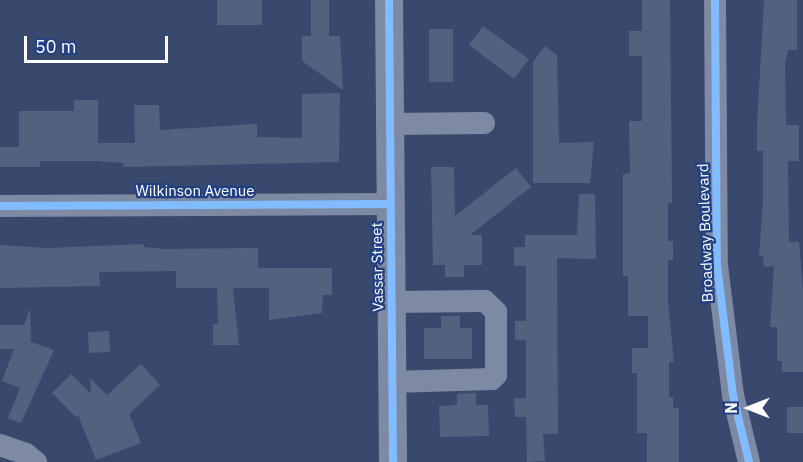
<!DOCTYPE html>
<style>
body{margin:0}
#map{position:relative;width:803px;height:462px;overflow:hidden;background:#38496d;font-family:"IBM Plex Sans",sans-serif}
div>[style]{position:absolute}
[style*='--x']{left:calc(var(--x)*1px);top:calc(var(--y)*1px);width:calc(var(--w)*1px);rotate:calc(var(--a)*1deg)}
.building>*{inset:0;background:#54617e}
.minor>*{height:22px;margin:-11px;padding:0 11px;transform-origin:11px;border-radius:11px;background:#7e8aa3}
.tertiary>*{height:28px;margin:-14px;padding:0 14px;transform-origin:14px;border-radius:14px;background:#7e8aa3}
.cycleway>*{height:8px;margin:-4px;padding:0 4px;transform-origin:4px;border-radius:4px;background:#80bcff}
span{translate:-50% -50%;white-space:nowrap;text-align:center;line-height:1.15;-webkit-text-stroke:4.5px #224183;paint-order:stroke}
.street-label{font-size:15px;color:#fff}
.north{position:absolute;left:719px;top:378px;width:60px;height:60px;-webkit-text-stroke:4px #224183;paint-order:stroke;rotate:270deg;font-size:16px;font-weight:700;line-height:24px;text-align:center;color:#fff}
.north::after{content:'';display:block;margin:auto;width:21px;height:27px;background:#fff;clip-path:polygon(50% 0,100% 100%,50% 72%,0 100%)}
.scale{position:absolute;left:24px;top:36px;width:144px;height:27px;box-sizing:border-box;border:3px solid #fff;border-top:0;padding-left:8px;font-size:18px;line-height:21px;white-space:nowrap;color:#fff;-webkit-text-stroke:4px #224183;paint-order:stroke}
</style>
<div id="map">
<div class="building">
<i style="clip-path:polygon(217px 0,262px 0,262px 25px,217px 25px)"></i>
<i style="clip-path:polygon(311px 0,329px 0,329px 36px,340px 36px,343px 90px,302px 61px,302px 36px,311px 36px)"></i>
<i style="clip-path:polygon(642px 0,670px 0,672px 203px,668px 203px,668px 241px,673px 241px,673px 260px,668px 260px,668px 302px,674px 362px,669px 362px,669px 397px,673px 397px,673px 408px,679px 408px,679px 462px,647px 462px,647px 433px,637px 433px,637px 373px,632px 373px,632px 348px,648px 348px,648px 316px,628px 316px,628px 276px,623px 276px,623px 174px,630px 173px,629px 121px,642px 121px,642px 56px,629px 56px,629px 31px,642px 31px)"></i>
<i style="clip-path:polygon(764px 0,797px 0,797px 50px,788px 50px,785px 64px,786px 125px,799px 125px,799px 161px,788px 161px,789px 242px,799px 242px,803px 291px,803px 372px,782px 372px,782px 361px,777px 361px,777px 327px,770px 327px,774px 266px,764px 267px,763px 256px,759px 256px,763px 202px,763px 151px,757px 151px,757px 125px)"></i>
<i style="clip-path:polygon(483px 26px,529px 59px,514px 79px,469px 45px)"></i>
<i style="clip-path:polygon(429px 29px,453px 29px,453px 82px,429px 82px)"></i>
<i style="clip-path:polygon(545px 46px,557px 55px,559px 143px,594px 142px,590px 183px,533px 183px,533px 62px)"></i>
<i style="clip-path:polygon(340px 93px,339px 162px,123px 167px,123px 163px,97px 161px,40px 161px,40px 167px,0 167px,0 147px,19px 147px,19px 111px,74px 111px,74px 100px,98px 100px,98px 143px,135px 143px,134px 105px,159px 105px,160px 130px,257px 124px,257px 137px,302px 138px,302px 94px)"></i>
<i style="clip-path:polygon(431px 167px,454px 167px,455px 216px,516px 168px,531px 187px,470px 235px,482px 235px,482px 265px,464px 265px,464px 277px,445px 277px,445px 265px,433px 265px)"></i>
<i style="clip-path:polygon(579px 194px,595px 194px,596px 259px,557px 258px,558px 434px,543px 434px,545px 461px,527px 462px,526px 417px,515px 417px,514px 398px,526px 398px,526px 340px,515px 340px,515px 321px,526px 321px,526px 266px,514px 266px,514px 247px,525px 247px,525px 235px,577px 235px)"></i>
<i style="clip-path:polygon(144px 244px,144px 247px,164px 249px,258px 248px,258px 268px,332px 268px,332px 295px,323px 295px,322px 313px,269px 320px,269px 288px,233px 288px,239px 345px,213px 345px,213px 324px,218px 324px,217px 288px,176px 288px,176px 271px,99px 272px,100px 286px,0 288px,0 245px,47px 248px)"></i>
<i style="clip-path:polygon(30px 308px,31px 342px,54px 350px,21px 423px,8px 418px,20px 388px,2px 381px,14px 349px,0 349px,0 325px,24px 325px)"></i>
<i style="clip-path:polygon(441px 316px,460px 316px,460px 328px,472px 328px,472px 359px,424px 359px,424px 328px,441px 328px)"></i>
<i style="clip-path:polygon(109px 331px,110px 352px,89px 353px,88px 332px)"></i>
<i style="clip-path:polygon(141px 364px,160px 385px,129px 414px,141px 443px,96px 460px,78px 415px,76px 417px,52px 393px,71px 374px,91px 394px,90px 378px,107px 395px)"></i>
<i style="clip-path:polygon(476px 393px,476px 405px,488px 405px,489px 436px,440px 437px,439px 406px,457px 405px,457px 394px)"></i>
<i style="clip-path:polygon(787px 407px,803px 407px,803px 433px,787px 433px)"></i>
</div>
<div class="minor">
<i style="--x:715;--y:0;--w:265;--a:89.6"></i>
<i style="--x:717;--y:265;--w:131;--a:83"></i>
<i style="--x:733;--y:395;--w:69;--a:76.6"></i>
<i style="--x:390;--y:124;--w:94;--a:-0.6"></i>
<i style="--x:0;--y:206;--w:390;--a:-0.3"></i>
<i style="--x:391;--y:302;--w:94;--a:-0.6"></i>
<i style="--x:485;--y:301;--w:16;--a:45"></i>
<i style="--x:496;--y:312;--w:63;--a:90"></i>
<i style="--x:496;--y:375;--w:6;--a:135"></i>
<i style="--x:492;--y:379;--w:100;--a:178.3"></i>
<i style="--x:0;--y:445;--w:28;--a:19"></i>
<i style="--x:26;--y:454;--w:13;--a:39"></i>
</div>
<div class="tertiary">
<i style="--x:389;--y:0;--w:462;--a:89.5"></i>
</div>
<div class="cycleway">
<i style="--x:389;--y:0;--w:462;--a:89.5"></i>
<i style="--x:715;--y:0;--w:265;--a:89.6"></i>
<i style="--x:717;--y:265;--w:131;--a:83"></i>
<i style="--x:733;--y:395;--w:69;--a:76.6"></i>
<i style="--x:0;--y:206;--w:390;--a:-0.3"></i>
</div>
<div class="street-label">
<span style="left:195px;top:191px">Wilkinson Avenue</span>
<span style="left:705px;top:233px;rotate:-92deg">Broadway Boulevard</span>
<span style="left:377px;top:267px;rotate:-91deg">Vassar Street</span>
</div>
<div class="north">N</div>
<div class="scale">50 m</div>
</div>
